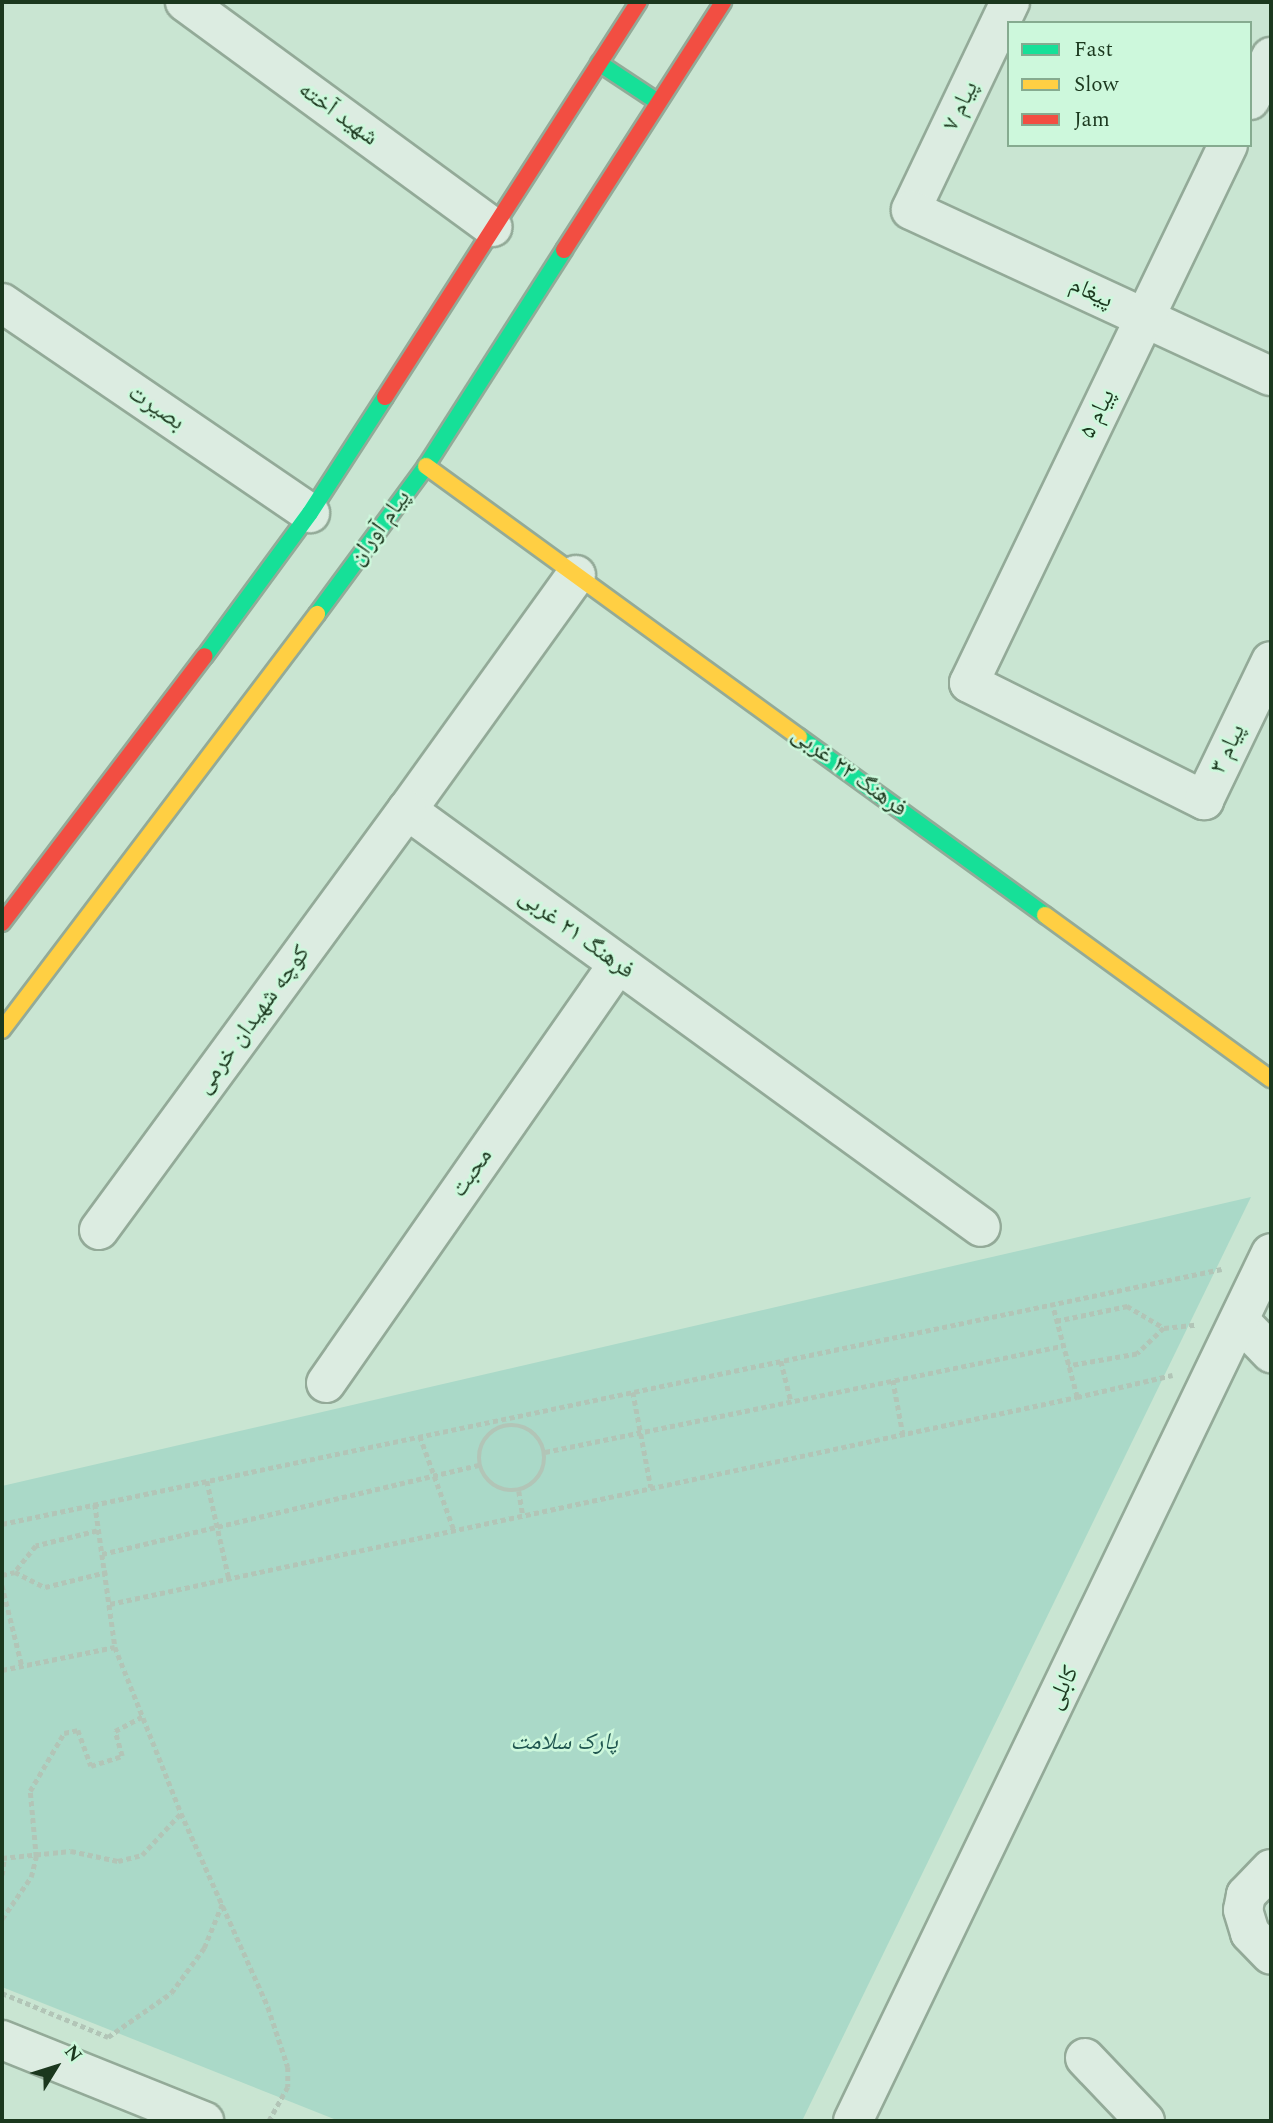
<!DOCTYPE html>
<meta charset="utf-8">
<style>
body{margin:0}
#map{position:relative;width:1273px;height:2123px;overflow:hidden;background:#c9e5d2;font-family:Spectral,"Noto Naskh Arabic",serif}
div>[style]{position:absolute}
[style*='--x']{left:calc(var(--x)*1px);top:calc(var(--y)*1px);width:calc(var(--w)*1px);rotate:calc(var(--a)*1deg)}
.green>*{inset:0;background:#aad9c8}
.path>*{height:4.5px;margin-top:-2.25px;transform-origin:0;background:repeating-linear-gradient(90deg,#b2c5b7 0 5px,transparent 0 8.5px)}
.path>.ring{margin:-2.25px;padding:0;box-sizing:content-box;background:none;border:4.5px solid #b2c5b7;border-radius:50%}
.roads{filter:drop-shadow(2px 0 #93aa98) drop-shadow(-2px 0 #93aa98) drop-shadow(0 2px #93aa98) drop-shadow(0 -2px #93aa98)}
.street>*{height:38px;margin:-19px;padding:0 19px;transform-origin:19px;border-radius:19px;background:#dcece1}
.fast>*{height:16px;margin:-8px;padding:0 8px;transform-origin:8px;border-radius:8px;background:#16e098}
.slow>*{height:16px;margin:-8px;padding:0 8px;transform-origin:8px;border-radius:8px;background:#ffcf43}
.jam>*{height:16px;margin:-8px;padding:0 8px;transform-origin:8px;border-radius:8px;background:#f24e42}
span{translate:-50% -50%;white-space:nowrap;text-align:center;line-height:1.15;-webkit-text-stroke:5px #cdf8dc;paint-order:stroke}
.street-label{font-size:24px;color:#1b381e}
.park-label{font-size:24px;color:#205650;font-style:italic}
.frame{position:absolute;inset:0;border:4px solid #1b381e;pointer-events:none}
.legend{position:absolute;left:1007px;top:21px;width:245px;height:126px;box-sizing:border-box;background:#cdf8dc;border:2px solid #86ab90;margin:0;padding:9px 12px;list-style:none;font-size:21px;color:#1b381e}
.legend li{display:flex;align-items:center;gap:14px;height:35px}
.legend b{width:35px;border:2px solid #86ab90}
.north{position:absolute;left:21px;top:2032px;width:70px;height:70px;-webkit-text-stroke:5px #cdf8dc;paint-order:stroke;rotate:52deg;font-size:19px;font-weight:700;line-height:28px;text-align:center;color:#1b381e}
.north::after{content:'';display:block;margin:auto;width:24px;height:32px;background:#1b381e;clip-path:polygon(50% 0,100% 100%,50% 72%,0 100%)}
</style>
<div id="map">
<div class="green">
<i style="clip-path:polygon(1251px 1197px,802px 2121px,339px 2121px,2px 1987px,2px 1486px)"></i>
</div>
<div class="path">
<i style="--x:1056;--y:1321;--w:73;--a:-11.9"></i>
<i style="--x:1127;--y:1306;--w:43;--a:30.7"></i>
<i style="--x:1164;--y:1328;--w:37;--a:136"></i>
<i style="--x:1137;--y:1354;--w:70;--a:170.1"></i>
<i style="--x:1164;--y:1328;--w:31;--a:-6"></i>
<i style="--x:781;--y:1361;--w:41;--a:76"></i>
<i style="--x:893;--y:1380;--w:55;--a:79.5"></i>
<i style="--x:633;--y:1392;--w:97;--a:79.3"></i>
<i style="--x:1077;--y:1397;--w:98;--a:-13"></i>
<i class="ring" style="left:479px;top:1425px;width:61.5px;height:61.5px"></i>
<i style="--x:420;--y:1436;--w:100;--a:70.1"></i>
<i style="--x:545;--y:1452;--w:528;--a:-11.59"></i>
<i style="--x:207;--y:1481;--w:100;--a:77.3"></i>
<i style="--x:519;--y:1491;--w:24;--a:81"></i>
<i style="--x:95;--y:1504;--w:144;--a:82"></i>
<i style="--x:115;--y:1647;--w:179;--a:68.3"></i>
<i style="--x:181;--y:1813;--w:213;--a:65.8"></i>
<i style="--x:268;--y:2007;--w:63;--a:71.6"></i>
<i style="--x:288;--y:2067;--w:20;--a:90"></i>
<i style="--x:288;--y:2087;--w:39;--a:119"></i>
<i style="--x:2;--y:1524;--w:1246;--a:-11.81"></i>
<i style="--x:97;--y:1531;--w:63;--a:166.2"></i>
<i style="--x:36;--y:1546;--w:33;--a:129"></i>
<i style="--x:15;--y:1572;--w:34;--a:27"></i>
<i style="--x:45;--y:1587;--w:64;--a:-13.6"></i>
<i style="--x:102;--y:1554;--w:387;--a:-13.3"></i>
<i style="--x:2;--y:1575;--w:13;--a:-13"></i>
<i style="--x:2;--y:1585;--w:83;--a:76.1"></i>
<i style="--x:110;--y:1604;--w:989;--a:-12.08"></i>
<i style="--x:1077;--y:1397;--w:96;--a:-105"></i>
<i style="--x:2;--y:1670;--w:115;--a:-11.5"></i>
<i style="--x:2;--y:1858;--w:69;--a:-5.8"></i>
<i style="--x:71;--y:1851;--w:48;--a:12"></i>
<i style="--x:118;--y:1861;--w:25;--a:-14"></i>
<i style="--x:142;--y:1855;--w:57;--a:-47.1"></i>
<i style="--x:2;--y:1875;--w:16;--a:-83"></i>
<i style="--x:2;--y:1919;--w:51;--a:-55.4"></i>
<i style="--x:31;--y:1877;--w:21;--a:-76"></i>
<i style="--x:36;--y:1857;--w:66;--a:-95.2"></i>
<i style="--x:30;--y:1791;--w:67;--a:-59.6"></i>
<i style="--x:64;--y:1733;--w:14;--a:-12"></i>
<i style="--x:78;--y:1730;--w:38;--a:70"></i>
<i style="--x:91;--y:1766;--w:33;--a:-18"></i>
<i style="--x:122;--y:1756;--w:26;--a:-106"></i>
<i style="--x:115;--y:1731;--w:32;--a:-28"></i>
<i style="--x:2;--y:1993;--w:115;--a:22.5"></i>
<i style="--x:108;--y:2037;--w:77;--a:-34.9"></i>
<i style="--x:171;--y:1993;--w:56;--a:-53.7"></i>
<i style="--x:204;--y:1948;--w:50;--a:-67.6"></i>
</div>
<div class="roads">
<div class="street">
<i style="--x:185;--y:2;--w:381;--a:36.2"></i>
<i style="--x:1010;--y:2;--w:230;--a:115.5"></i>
<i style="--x:911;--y:210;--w:396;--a:24.8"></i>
<i style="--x:1250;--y:100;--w:48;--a:-64"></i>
<i style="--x:1228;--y:145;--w:597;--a:115.71"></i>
<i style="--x:969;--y:683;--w:263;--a:26.5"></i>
<i style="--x:1204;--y:800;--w:154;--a:-64.3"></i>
<i style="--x:2;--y:303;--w:373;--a:34.3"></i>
<i style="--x:576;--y:575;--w:289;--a:125.7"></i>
<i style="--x:407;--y:810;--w:709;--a:36"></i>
<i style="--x:99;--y:1230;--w:521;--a:-53.75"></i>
<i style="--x:1240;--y:1321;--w:45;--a:45.9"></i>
<i style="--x:326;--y:1383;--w:511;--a:-55.13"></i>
<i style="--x:1271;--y:1869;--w:36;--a:134"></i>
<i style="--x:1246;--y:1895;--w:15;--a:101"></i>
<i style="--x:1243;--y:1910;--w:24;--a:73"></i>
<i style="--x:1250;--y:1933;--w:30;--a:46"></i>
<i style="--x:2;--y:2040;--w:218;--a:21.9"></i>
<i style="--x:1085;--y:2058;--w:87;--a:46.4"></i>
<i style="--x:853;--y:2121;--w:963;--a:-64.29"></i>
</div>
<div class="fast">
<i style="--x:599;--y:63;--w:71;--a:33.5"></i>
<i style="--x:317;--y:614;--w:184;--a:-53.6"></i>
<i style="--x:426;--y:466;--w:256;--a:-57.4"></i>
<i style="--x:205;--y:656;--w:177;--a:-53.7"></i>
<i style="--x:310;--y:513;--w:138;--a:-57.1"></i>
<i style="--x:799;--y:737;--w:304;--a:35.9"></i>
</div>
<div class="slow">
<i style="--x:426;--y:466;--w:461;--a:36"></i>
<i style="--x:1045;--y:915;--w:279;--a:36"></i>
<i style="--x:2;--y:1030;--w:522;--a:-52.87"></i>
</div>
<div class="jam">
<i style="--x:564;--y:250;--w:295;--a:-57.3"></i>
<i style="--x:385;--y:397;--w:470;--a:-57.3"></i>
<i style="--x:2;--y:923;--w:335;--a:-52.8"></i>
</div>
</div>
<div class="street-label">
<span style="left:961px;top:106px;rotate:-64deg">پیام ۷</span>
<span style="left:338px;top:114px;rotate:36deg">شهید آخته</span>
<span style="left:1091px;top:293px;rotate:25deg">پیغام</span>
<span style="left:156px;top:408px;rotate:34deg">بصیرت</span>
<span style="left:1098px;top:414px;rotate:-64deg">پیام ۵</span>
<span style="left:380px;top:528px;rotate:-54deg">پیام آوران</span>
<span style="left:1228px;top:749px;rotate:-64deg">پیام ۳</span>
<span style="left:849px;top:772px;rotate:36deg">فرهنگ ۲۲ غربی</span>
<span style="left:576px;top:934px;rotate:36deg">فرهنگ ۲۱ غربی</span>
<span style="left:253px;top:1020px;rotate:-54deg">کوچه شهیدان خرمی</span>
<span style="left:472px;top:1173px;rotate:-55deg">محبت</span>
<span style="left:1063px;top:1688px;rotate:-64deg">کابلی</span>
</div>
<div class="park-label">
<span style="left:564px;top:1743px">پارک سلامت</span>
</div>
<div class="frame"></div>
<ul class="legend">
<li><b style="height:9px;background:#16e098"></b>Fast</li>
<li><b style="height:9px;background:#ffcf43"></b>Slow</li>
<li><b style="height:9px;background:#f24e42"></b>Jam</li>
</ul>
<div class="north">N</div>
</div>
